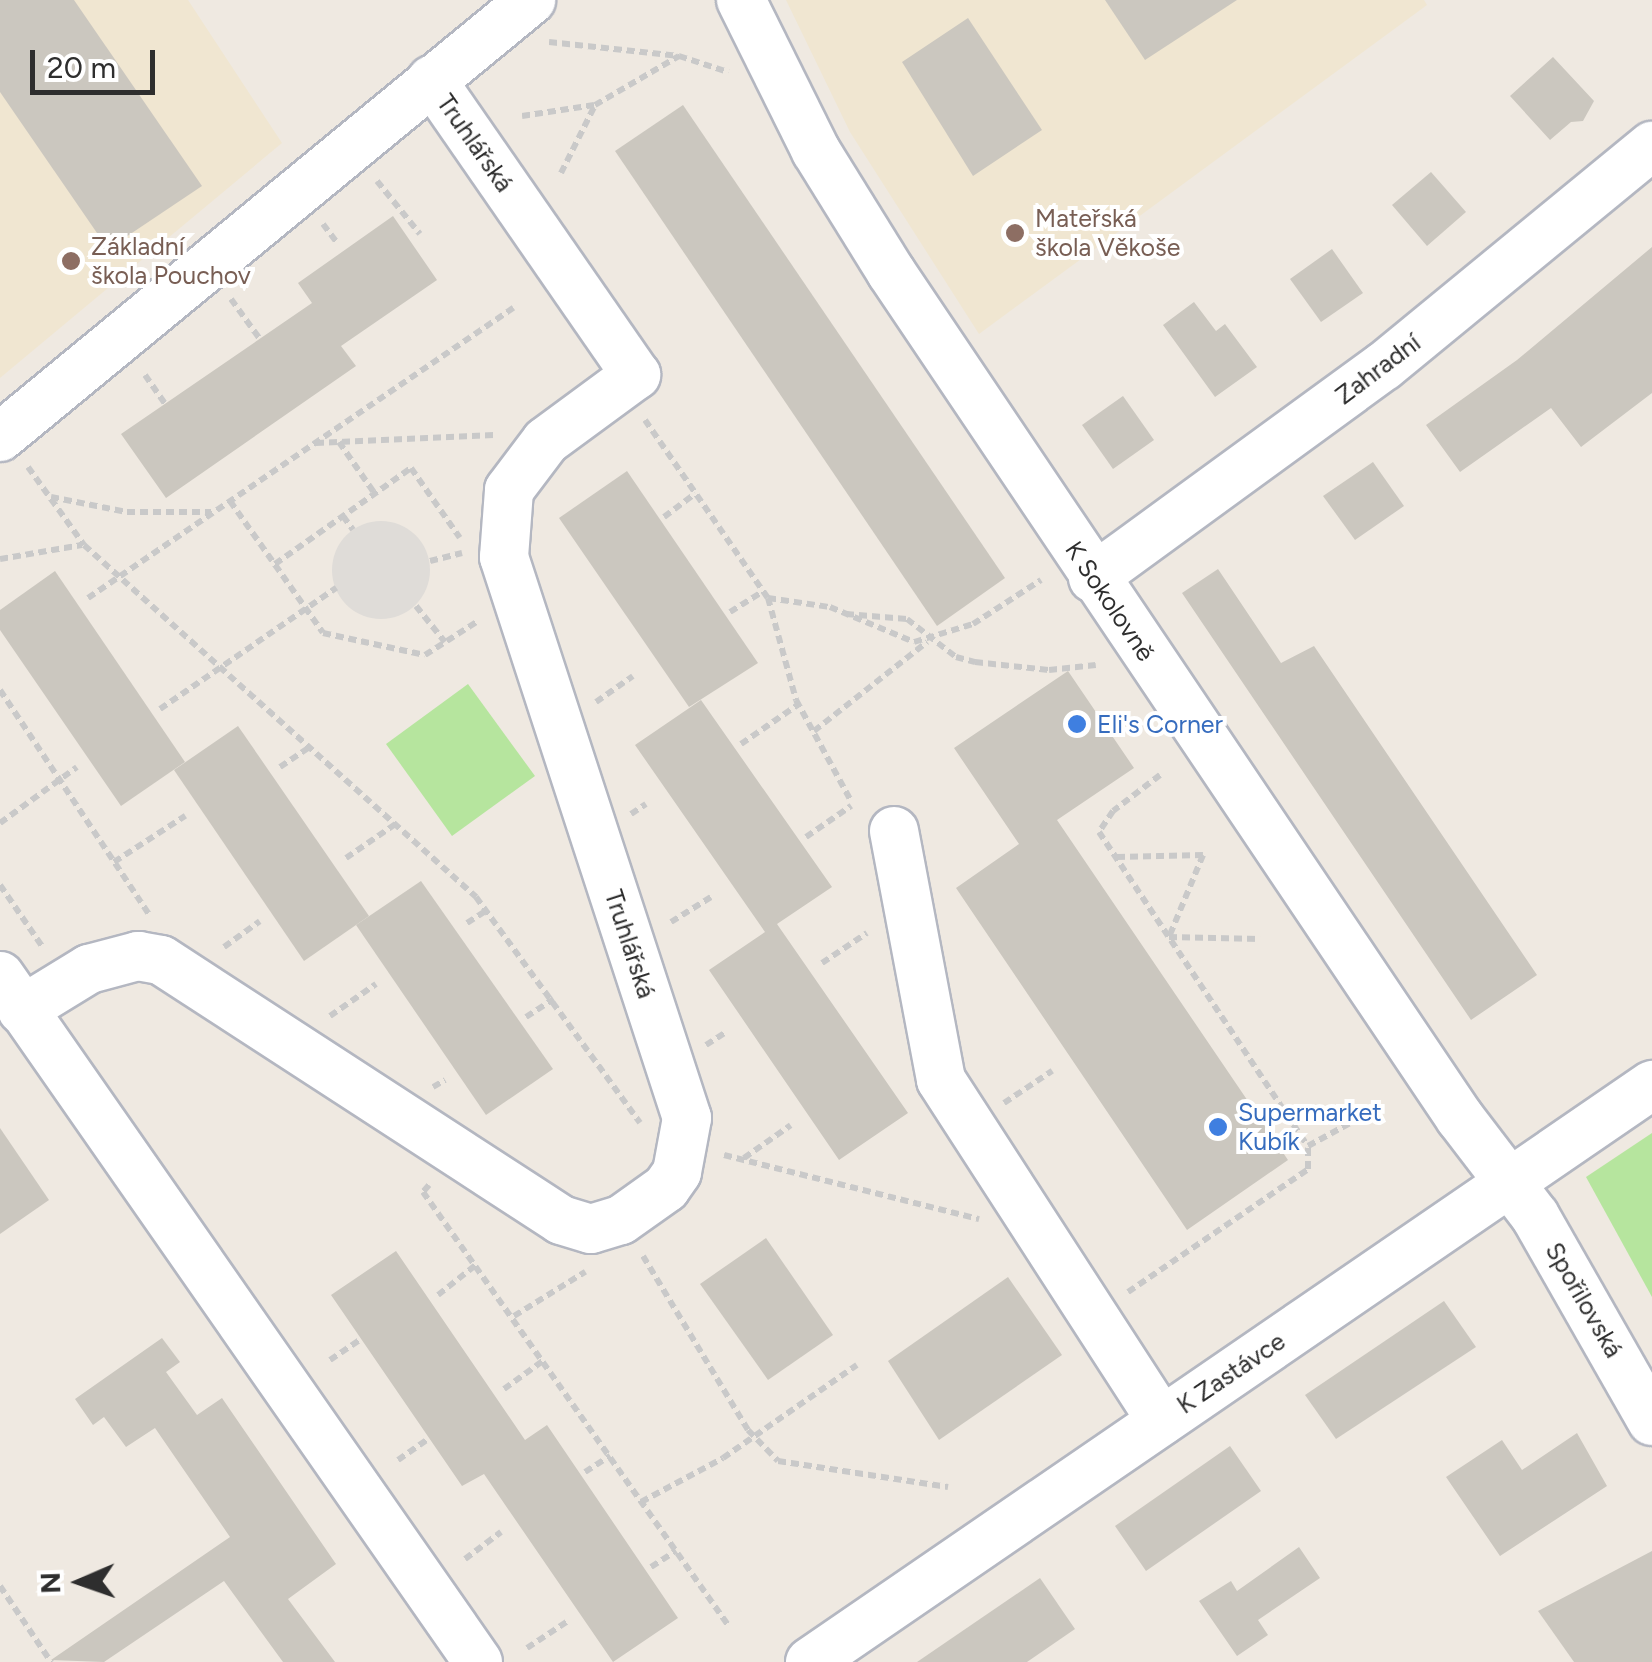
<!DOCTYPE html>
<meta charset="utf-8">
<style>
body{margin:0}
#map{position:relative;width:1652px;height:1662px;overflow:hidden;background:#efe9e1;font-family:Figtree,sans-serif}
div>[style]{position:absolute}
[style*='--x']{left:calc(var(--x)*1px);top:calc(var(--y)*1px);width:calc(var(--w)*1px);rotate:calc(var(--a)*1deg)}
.education>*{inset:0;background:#f0e6d1}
.green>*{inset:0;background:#b6e59e}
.plaza>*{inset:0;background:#dfdcd8}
.round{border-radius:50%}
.building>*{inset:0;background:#cbc7bf}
.path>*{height:6px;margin-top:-3px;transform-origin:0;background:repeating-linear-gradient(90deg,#c9c9c9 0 8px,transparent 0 13px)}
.roads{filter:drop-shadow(2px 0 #b4b7c1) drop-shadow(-2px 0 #b4b7c1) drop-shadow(0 2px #b4b7c1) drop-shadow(0 -2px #b4b7c1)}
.minor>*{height:48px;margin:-24px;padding:0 24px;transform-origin:24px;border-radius:24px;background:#fff}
.dots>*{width:28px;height:28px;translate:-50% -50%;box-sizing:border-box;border:5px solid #fff;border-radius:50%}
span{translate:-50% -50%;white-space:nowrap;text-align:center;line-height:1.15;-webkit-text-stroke:8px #fff;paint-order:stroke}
.street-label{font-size:25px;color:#2e2e2e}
.education-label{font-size:25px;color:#785e54}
.left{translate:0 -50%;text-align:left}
.shop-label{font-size:25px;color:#366cbe}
.north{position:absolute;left:30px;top:1532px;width:100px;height:100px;-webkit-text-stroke:8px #fff;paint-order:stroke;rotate:268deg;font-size:28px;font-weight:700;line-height:40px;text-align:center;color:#2e2e2e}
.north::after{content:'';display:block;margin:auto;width:35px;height:45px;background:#2e2e2e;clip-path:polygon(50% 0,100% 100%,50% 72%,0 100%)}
.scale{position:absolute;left:30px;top:50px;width:125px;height:45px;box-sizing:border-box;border:5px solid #2e2e2e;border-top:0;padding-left:12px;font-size:30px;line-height:35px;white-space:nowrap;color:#2e2e2e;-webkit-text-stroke:8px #fff;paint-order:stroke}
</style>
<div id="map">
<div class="education">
<i style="clip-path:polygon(0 0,188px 0,282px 143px,0 378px)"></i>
<i style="clip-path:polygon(786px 0,1424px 0,1427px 5px,979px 334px,850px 132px)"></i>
</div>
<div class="green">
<i style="clip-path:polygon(468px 684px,535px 776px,452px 836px,386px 744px)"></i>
<i style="clip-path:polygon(1652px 1133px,1652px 1297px,1586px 1177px)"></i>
</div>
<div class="plaza">
<i class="round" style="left:332px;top:521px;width:98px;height:98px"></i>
</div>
<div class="building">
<i style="clip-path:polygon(0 0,74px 0,202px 186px,108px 249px,0 92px)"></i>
<i style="clip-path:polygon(1105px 0,1237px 0,1145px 60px)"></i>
<i style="clip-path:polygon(968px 18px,1042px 130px,973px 176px,902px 62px)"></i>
<i style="clip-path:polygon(1553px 57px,1594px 101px,1583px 121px,1571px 122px,1550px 140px,1510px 96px)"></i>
<i style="clip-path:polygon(683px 105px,1005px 578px,937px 626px,615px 151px)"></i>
<i style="clip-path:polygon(1431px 172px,1466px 212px,1427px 246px,1392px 205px)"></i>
<i style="clip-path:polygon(393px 216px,437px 280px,341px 346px,356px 366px,166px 498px,121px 434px,312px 303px,298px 283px)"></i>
<i style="clip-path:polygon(1652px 247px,1652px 393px,1581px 447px,1551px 408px,1460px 472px,1426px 425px,1517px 360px)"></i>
<i style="clip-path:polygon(1332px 249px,1363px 293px,1321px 322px,1290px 279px)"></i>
<i style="clip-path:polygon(1194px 302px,1216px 331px,1225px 324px,1257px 367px,1215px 397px,1163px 325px)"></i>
<i style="clip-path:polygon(1123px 396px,1154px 440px,1113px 469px,1082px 425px)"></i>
<i style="clip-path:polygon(1373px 462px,1404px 506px,1355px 540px,1323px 496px)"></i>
<i style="clip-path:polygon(627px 471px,758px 663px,689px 707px,559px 518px)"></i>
<i style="clip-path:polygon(1218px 569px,1281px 663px,1314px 646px,1537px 975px,1471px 1020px,1182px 593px)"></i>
<i style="clip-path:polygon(55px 571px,185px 762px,121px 806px,0 630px,0 610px)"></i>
<i style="clip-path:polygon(1068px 671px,1134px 768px,1057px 820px,1288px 1160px,1187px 1230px,956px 888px,1019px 844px,954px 748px)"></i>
<i style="clip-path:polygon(701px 700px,832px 887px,777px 924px,908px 1113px,839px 1160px,709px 970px,765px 932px,635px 745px)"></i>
<i style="clip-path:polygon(238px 726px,369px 916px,304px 961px,174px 770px)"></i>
<i style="clip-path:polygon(421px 881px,553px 1069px,486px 1115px,356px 925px)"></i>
<i style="clip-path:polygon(0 1128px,49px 1200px,0 1234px)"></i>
<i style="clip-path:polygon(766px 1238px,833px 1335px,768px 1380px,700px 1284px)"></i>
<i style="clip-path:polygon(396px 1251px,525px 1440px,547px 1425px,678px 1618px,613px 1662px,484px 1474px,462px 1486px,331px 1295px)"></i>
<i style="clip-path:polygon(1008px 1277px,1062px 1355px,939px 1440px,888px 1361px)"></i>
<i style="clip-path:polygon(1444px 1301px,1476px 1347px,1336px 1439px,1305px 1395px)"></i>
<i style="clip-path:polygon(162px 1338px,180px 1362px,166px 1372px,197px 1415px,222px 1398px,336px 1564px,288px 1599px,335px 1662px,283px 1662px,224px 1581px,104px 1662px,51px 1660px,230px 1537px,155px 1428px,126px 1447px,104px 1417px,93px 1425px,75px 1399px)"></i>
<i style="clip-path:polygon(1577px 1433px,1607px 1486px,1500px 1556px,1446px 1477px,1502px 1440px,1522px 1470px)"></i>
<i style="clip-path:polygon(1230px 1446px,1261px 1491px,1146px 1571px,1115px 1526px)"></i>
<i style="clip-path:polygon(1299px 1547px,1320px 1578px,1258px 1620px,1268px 1635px,1237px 1656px,1199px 1601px,1231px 1581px,1237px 1591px)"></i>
<i style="clip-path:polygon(1652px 1551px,1652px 1662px,1574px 1662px,1538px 1611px)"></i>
<i style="clip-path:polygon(1040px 1578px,1075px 1629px,1027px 1662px,917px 1662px)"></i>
</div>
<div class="path">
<i style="--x:549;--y:42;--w:131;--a:6.1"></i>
<i style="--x:679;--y:56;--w:52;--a:18.1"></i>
<i style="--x:522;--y:116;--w:73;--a:-8.7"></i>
<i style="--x:561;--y:173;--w:76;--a:-63.4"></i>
<i style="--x:595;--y:105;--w:97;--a:-30.3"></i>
<i style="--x:377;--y:181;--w:68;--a:50.9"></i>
<i style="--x:323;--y:224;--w:25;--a:53"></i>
<i style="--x:231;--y:299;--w:49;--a:54.1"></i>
<i style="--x:145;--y:375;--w:35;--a:55"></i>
<i style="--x:645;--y:420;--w:216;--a:55.4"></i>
<i style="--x:768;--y:598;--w:63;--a:8.3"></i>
<i style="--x:830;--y:607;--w:91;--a:22.6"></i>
<i style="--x:914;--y:642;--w:62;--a:-17"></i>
<i style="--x:973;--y:624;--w:81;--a:-32.9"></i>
<i style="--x:339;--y:442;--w:63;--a:55.3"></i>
<i style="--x:316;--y:443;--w:178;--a:-2.6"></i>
<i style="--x:28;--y:467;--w:96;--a:54.3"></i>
<i style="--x:84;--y:545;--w:527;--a:41.92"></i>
<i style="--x:476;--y:897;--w:279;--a:54"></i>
<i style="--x:51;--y:497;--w:77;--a:11.2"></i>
<i style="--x:127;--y:512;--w:84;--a:0"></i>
<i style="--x:230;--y:501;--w:161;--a:54.8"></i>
<i style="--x:323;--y:633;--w:104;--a:12.2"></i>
<i style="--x:425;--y:655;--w:63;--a:-32.7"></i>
<i style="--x:343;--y:516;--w:17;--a:54"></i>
<i style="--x:664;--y:517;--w:39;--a:-37"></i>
<i style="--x:0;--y:559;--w:83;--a:-9.7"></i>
<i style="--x:430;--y:561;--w:33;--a:-14"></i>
<i style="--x:275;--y:564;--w:166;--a:-35.2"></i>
<i style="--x:411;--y:468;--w:85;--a:55"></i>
<i style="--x:88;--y:598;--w:515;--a:-34.31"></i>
<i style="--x:768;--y:598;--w:106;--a:74.6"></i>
<i style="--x:796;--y:700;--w:113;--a:61.4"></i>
<i style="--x:416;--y:606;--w:46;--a:51.1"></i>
<i style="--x:730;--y:612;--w:39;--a:-32"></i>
<i style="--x:846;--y:614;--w:61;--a:4.7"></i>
<i style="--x:907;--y:619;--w:62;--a:37.8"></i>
<i style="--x:956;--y:657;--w:20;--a:15"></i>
<i style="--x:975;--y:662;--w:74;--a:6.2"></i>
<i style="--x:1049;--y:670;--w:47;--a:-6.1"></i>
<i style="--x:0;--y:690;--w:269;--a:56.4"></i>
<i style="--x:596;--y:702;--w:45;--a:-35.1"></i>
<i style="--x:160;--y:709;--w:214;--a:-34.5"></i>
<i style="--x:814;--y:731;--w:144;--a:-38.2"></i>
<i style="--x:741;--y:744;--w:70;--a:-34.6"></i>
<i style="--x:280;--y:767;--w:36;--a:-34"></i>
<i style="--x:1160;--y:775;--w:59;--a:142.5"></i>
<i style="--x:1113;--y:811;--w:25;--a:124"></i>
<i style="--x:1099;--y:832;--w:377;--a:56.4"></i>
<i style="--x:1308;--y:1146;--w:77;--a:-28.6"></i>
<i style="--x:631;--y:814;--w:18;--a:-34"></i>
<i style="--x:0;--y:823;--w:95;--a:-36"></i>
<i style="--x:806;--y:837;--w:55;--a:-34.6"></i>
<i style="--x:1117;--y:857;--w:86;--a:-1.3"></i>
<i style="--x:1203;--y:855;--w:89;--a:112.5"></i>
<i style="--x:1169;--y:937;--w:91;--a:1.3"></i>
<i style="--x:346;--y:858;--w:62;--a:-34.5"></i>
<i style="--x:114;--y:862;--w:85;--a:-32.9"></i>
<i style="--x:0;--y:885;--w:74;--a:55.5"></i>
<i style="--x:671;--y:922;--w:47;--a:-32"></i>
<i style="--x:467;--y:923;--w:24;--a:-33"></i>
<i style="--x:224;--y:947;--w:44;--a:-35.8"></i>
<i style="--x:822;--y:963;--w:54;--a:-33.7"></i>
<i style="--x:330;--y:1016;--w:56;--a:-34.8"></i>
<i style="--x:526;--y:1017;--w:33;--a:-33"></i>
<i style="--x:706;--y:1045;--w:24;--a:-33"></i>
<i style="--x:433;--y:1087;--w:14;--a:-30"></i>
<i style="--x:1004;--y:1103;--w:58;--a:-33.7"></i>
<i style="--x:724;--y:1155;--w:263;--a:14.1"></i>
<i style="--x:744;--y:1158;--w:57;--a:-35.1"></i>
<i style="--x:429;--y:1185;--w:9;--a:131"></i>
<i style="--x:423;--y:1192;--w:530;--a:54.84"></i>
<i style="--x:643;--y:1256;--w:203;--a:58.9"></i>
<i style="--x:748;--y:1430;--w:43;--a:45.9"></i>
<i style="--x:778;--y:1461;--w:172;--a:8.7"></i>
<i style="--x:1128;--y:1292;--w:218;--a:-34.3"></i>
<i style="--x:1308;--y:1169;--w:23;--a:-90"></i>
<i style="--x:438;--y:1295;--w:50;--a:-38.5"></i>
<i style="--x:514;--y:1316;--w:84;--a:-31.8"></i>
<i style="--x:330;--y:1360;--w:37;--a:-34"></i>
<i style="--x:504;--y:1389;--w:49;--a:-35.9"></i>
<i style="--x:398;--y:1460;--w:38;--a:-35"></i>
<i style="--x:585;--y:1472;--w:30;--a:-33"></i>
<i style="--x:641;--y:1502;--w:93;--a:-28.2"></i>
<i style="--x:723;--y:1458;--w:163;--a:-34.8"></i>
<i style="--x:465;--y:1559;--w:45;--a:-36.9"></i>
<i style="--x:651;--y:1567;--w:30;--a:-33"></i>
<i style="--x:0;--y:1586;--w:92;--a:56.1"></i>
<i style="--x:527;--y:1648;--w:49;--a:-33.4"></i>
</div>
<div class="roads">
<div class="minor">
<i style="--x:741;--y:0;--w:169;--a:63.6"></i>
<i style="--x:816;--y:151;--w:142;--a:58.2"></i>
<i style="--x:891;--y:272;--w:1020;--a:56.08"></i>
<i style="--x:1460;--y:1118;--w:123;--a:52.6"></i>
<i style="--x:1535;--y:1216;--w:236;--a:60.3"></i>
<i style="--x:0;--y:437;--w:688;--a:-39.45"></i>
<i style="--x:1093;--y:578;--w:360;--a:-36.1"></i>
<i style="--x:1384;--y:366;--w:347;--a:-39.4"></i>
<i style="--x:894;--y:831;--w:253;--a:79.3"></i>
<i style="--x:941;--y:1080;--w:406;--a:57.1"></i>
<i style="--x:0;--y:976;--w:836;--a:55.13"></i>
<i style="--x:22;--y:1010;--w:79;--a:-31.5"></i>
<i style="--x:89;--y:969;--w:51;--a:-14.9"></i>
<i style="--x:138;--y:956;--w:23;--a:10"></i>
<i style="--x:161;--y:960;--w:477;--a:33"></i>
<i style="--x:561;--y:1220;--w:31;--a:17"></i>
<i style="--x:591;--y:1229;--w:31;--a:-17"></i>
<i style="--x:621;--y:1220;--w:55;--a:-35.4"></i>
<i style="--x:666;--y:1188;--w:19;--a:-55"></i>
<i style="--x:677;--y:1172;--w:55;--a:-79.5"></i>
<i style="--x:687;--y:1118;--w:590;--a:-108.07"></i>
<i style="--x:504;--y:557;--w:67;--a:-85.7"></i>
<i style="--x:509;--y:490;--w:61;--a:-52.9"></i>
<i style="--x:546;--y:441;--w:112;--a:-36.3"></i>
<i style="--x:636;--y:375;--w:359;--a:-124.7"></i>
<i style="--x:810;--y:1662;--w:1021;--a:-34.42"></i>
</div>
</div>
<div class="dots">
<i style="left:1015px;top:233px;background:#8d6e63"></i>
<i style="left:71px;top:261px;background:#8d6e63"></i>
<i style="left:1077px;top:724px;background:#3f7fe0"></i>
<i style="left:1218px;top:1127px;background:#3f7fe0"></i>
</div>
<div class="street-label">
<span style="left:475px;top:143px;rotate:55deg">Truhlářská</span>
<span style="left:1378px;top:369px;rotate:-37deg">Zahradní</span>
<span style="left:1110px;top:601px;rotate:56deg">K Sokolovně</span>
<span style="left:630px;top:944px;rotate:72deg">Truhlářská</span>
<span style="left:1584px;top:1300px;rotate:60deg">Spořilovská</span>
<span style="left:1231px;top:1373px;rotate:-34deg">K Zastávce</span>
</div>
<div class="education-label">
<span class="left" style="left:1035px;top:233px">Mateřská<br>škola Věkoše</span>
<span class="left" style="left:91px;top:261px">Základní<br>škola Pouchov</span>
</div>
<div class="shop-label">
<span class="left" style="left:1097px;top:724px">Eli's Corner</span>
<span class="left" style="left:1238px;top:1127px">Supermarket<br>Kubík</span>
</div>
<div class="north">N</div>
<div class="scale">20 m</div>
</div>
